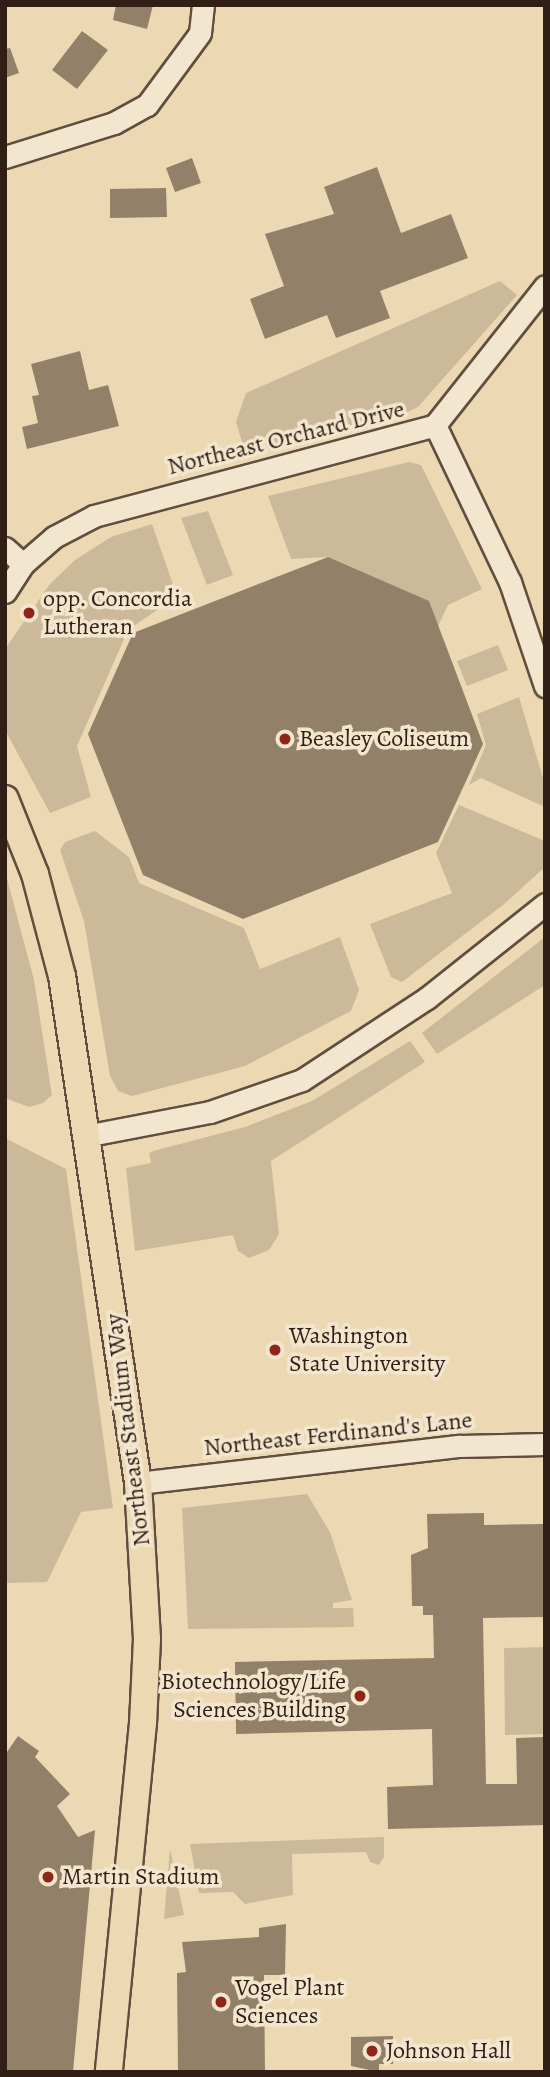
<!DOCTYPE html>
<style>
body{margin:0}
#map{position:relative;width:550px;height:2077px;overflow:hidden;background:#ecd9b4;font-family:Alegreya,serif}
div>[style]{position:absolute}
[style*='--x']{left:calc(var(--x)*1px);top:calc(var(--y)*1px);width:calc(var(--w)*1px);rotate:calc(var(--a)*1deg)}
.green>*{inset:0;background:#ccb999}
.building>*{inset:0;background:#928068}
.roads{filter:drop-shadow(2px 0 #604e3e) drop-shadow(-2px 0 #604e3e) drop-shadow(0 2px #604e3e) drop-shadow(0 -2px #604e3e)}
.minor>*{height:21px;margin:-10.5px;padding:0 10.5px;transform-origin:10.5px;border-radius:10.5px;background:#f3e6ce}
.major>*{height:26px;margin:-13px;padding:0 13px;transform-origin:13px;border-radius:13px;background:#ecd9b4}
.dots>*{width:19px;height:19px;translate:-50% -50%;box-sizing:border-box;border:4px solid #f3e6ce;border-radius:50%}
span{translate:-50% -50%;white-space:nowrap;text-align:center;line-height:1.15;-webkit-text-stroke:7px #f3e6ce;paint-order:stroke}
.street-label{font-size:24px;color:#311f16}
.poi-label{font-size:24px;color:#311f16}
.left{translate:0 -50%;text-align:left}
.right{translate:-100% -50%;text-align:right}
.frame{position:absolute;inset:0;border:7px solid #311f16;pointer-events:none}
</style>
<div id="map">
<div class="green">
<i style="clip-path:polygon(500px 281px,517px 295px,418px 407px,395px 418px,246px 455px,236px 422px,246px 393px)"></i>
<i style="clip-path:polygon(409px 462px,421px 465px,482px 589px,448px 605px,438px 626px,328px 557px,291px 559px,268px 496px)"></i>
<i style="clip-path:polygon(208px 511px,233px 575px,207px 585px,181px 518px)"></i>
<i style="clip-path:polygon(152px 524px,177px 596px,128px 630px,77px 746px,91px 797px,50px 813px,5px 730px,5px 649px,50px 584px,75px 560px,111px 537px)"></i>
<i style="clip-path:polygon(498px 645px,508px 670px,467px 686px,457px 661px)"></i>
<i style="clip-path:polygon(519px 697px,545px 785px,545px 807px,481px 778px,469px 785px,486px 745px,477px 714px)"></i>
<i style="clip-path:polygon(459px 805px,545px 841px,545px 867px,503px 905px,402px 982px,391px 977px,370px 924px,452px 893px,436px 853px)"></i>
<i style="clip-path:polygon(95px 831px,129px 857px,139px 883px,244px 928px,260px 969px,340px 937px,359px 990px,351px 1011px,245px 1066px,132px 1096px,118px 1091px,110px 1076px,84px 921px,60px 850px,65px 842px)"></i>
<i style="clip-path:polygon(5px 871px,34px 980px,51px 1089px,52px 1095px,43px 1103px,29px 1107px,5px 1098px)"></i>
<i style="clip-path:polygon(545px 937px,545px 985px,437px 1054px,422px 1033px)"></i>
<i style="clip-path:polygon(410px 1041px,425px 1062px,271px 1161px,279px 1234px,269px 1250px,249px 1258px,238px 1251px,233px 1235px,135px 1251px,126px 1168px,151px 1163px,149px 1153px,157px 1150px,245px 1127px,312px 1101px)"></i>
<i style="clip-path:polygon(5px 1138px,66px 1169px,113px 1508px,81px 1512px,47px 1582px,5px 1583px)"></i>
<i style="clip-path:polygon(307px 1494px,330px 1532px,352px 1600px,333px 1603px,333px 1608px,353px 1608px,354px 1627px,188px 1629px,182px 1508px)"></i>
<i style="clip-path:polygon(545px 1647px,545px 1734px,505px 1735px,504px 1648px)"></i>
<i style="clip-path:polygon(384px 1837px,384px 1857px,379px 1865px,370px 1862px,366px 1852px,292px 1854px,293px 1895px,245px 1904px,233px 1892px,199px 1893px,190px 1844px)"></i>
<i style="clip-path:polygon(170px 1849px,184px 1915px,164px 1919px)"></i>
</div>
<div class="building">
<i style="clip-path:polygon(116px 5px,153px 5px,147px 29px,113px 20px)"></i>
<i style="clip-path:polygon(82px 31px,108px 50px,77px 89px,52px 70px)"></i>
<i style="clip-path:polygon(10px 48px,19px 73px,5px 78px,5px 49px)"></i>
<i style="clip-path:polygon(192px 158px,201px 183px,175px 192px,166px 168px)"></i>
<i style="clip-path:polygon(377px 167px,401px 233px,451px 214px,468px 258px,380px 291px,390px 318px,336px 338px,327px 315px,265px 339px,250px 299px,284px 286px,265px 234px,334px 214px,324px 187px)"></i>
<i style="clip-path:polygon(166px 188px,167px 217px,110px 218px,110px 189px)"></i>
<i style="clip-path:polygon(80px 351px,89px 390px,108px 385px,119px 426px,27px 449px,22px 427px,38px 423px,32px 396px,39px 395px,31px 364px)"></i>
<i style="clip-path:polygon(328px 557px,429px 601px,483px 744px,438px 842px,243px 919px,143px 875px,88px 734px,133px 633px)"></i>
<i style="clip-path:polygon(484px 1513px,484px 1525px,545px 1524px,545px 1617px,483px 1618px,486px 1784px,517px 1784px,516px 1738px,545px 1737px,545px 1825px,388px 1829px,387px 1787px,433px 1785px,432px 1729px,236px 1734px,235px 1662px,434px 1658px,433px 1615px,423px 1615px,423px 1606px,412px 1606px,411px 1555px,428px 1548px,427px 1514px)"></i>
<i style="clip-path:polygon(18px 1736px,39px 1751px,35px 1757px,70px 1794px,57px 1806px,78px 1837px,95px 1830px,73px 2072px,5px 2072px,5px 1755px)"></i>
<i style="clip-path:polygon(286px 1924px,285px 1975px,264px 1975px,265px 2072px,178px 2072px,177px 1973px,186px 1972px,182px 1942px,259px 1937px,259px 1928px)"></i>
<i style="clip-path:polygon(393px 2036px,393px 2064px,379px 2064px,379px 2072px,351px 2066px,351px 2037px)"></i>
</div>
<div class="roads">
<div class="minor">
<i style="--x:5;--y:157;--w:114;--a:-17.3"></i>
<i style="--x:114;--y:123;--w:38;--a:-29"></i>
<i style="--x:147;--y:105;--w:89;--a:-53.6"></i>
<i style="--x:200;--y:33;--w:28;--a:-84"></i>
<i style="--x:435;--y:425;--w:174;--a:64.5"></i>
<i style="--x:510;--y:582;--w:110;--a:71.4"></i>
<i style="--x:5;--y:548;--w:24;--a:42"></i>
<i style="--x:5;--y:592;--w:33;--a:-57"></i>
<i style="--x:23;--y:564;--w:41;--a:-41.1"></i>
<i style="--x:54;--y:537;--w:45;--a:-27.7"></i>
<i style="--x:94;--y:516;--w:353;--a:-14.9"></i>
<i style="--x:435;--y:425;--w:177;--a:-51.6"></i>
<i style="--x:85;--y:1136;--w:127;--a:-10.9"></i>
<i style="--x:210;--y:1112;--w:97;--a:-19.2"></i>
<i style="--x:302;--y:1080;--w:149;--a:-33.3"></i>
<i style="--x:427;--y:998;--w:151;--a:-38.5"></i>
<i style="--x:138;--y:1483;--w:324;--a:-6.6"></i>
<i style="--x:460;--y:1446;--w:85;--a:-1.3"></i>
</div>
<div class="major">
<i style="--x:5;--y:799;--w:81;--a:68.2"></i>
<i style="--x:35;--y:874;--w:106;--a:75.2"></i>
<i style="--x:62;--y:976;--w:513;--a:81.47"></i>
<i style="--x:138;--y:1483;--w:156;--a:86.7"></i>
<i style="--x:147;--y:1639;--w:84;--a:92.7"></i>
<i style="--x:143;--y:1723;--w:351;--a:95.6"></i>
</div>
</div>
<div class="dots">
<i style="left:29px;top:613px;background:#8f2418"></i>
<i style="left:285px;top:739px;background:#8f2418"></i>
<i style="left:275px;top:1350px;background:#8f2418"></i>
<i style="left:360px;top:1696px;background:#8f2418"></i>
<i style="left:48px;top:1877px;background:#8f2418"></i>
<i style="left:221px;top:2002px;background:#8f2418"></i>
<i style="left:372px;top:2051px;background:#8f2418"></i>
</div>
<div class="street-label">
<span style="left:286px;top:438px;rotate:-14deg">Northeast Orchard Drive</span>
<span style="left:128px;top:1430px;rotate:-97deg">Northeast Stadium Way</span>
<span style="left:338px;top:1434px;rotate:-6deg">Northeast Ferdinand's Lane</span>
</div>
<div class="poi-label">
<span class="left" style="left:43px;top:613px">opp. Concordia<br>Lutheran</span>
<span class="left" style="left:299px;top:739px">Beasley Coliseum</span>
<span class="left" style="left:289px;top:1350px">Washington<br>State University</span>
<span class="right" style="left:346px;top:1696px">Biotechnology/Life<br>Sciences Building</span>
<span class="left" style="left:62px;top:1877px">Martin Stadium</span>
<span class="left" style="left:235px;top:2002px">Vogel Plant<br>Sciences</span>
<span class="left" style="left:386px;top:2051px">Johnson Hall</span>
</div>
<div class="frame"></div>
</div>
